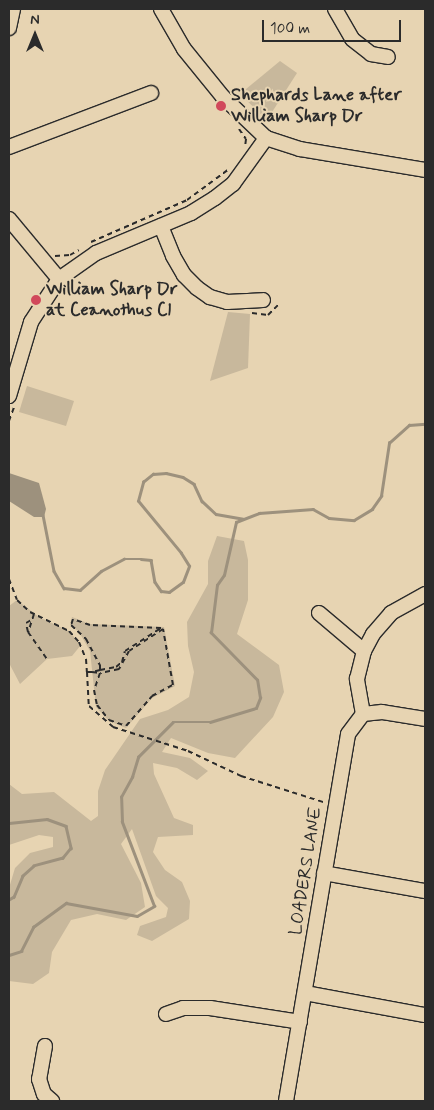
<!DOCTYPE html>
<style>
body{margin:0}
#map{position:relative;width:434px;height:1110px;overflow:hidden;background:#e7d4b2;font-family:Mynerve,sans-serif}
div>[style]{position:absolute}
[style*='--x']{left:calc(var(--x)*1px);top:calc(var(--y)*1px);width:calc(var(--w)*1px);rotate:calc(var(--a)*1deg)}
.green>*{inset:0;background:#c8b89c}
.water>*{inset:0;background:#9d917d}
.stream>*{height:2.5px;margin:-1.25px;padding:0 1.25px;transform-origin:1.25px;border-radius:1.25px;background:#9d917d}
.path>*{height:2px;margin-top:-1px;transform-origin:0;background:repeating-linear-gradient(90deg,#2b2b2b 0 5px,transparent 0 9px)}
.roads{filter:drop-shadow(1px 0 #2b2b2b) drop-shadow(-1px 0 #2b2b2b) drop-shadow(0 1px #2b2b2b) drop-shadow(0 -1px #2b2b2b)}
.minor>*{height:14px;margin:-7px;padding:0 7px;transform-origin:7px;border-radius:7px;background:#e7d4b2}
.dots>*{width:14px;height:14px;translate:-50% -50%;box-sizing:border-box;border:2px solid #e7d4b2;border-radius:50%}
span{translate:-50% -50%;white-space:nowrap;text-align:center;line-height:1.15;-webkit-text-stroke:4px #e7d4b2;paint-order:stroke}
.poi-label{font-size:18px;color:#2b2b2b;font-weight:700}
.left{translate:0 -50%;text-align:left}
.street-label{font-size:18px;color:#2b2b2b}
.frame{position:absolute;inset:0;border:10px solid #2b2b2b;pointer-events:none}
.north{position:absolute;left:10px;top:10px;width:50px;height:50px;-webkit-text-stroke:4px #e7d4b2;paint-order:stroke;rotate:0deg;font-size:14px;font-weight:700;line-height:20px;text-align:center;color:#2b2b2b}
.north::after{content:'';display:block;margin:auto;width:18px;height:22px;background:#2b2b2b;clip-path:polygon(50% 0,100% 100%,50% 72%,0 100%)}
.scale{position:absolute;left:262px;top:20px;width:139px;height:22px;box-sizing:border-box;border:2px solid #2b2b2b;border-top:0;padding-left:6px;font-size:15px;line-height:18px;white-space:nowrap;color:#2b2b2b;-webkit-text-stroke:4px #e7d4b2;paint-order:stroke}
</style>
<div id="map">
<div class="green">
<i style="clip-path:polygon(280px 61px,297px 73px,267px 120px,240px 94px)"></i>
<i style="clip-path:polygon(228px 312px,250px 314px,248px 368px,210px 381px)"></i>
<i style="clip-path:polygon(27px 386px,74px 401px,66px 426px,19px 412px)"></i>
<i style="clip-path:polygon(217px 536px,244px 541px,248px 560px,248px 600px,237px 634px,279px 665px,284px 692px,273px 717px,235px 758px,208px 753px,171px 738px,162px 752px,190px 758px,208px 771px,197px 780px,177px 768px,153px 763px,154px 774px,174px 818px,193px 825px,193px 835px,158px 837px,153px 852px,165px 870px,182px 882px,190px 901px,189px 919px,152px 941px,137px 935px,140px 926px,166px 917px,168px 908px,156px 896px,132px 829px,121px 844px,141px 883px,145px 907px,126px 920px,97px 914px,71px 920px,52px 952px,49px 973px,33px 984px,9px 981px,9px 888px,15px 868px,30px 853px,53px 847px,53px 837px,39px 835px,9px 845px,9px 784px,22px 794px,54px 792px,91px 821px,98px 816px,98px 791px,105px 770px,140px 719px,168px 710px,189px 697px,194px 672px,188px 646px,187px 622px,208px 584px,208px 561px)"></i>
<i style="clip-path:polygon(17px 600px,39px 617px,69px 631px,81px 645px,72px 656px,47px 659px,20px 684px,9px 663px,9px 606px)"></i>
<i style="clip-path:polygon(72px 617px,90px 624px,164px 627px,175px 686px,152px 698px,126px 728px,109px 721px,96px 707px,90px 651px,79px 632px,70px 625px)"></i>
</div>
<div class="water">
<i style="clip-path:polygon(9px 473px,39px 483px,46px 509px,44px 517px,34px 517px,9px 501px)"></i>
</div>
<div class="stream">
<i style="--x:43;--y:515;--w:57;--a:78.9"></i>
<i style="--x:54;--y:571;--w:20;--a:60"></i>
<i style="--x:64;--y:588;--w:16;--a:7"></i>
<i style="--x:80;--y:590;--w:28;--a:-42"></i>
<i style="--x:101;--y:571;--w:26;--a:-28"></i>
<i style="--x:124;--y:559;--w:17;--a:0"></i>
<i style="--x:141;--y:559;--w:10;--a:6"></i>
<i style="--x:151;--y:560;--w:22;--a:80"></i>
<i style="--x:155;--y:582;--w:11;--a:56"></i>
<i style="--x:161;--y:591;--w:8;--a:7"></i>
<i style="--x:169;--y:592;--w:17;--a:-36"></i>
<i style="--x:183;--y:582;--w:17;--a:-69"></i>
<i style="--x:189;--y:566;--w:15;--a:-122"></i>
<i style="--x:181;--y:553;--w:67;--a:-129.6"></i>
<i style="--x:138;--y:501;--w:20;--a:-75"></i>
<i style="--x:143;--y:482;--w:13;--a:-39"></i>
<i style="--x:153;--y:474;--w:13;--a:-4"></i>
<i style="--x:166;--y:473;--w:17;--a:13"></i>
<i style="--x:183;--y:477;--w:13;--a:32"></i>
<i style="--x:194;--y:484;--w:19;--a:65"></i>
<i style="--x:202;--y:501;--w:19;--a:43"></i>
<i style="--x:216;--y:514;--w:27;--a:10"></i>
<i style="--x:9;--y:823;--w:38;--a:-6"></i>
<i style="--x:47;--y:819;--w:20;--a:20"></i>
<i style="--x:66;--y:826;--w:23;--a:77"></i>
<i style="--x:71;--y:848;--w:13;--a:129"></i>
<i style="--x:63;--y:858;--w:30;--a:165"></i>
<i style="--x:34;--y:866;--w:15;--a:138"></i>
<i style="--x:23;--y:876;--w:23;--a:113"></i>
<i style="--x:14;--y:897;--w:6;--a:149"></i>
<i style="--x:9;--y:955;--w:13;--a:-18"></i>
<i style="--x:21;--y:951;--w:27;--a:-63"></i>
<i style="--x:33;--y:927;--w:41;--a:-36"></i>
<i style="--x:66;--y:903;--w:72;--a:10.4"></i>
<i style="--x:137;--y:916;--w:20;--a:-30"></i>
<i style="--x:154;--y:906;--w:90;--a:-110.9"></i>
<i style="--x:122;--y:822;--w:25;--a:-92"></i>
<i style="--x:121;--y:797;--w:23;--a:-61"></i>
<i style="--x:132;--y:777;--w:21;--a:-73"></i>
<i style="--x:138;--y:757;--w:49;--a:-45"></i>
<i style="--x:173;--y:722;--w:37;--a:0"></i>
<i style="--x:210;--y:722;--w:48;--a:-16.9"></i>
<i style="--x:256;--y:708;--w:11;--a:-68"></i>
<i style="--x:260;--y:698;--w:18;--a:-99"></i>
<i style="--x:257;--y:680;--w:66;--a:-134.4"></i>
<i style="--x:211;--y:633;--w:48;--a:-82.9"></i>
<i style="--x:217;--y:585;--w:12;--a:-55"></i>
<i style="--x:224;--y:575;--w:54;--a:-77.2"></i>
<i style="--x:236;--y:522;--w:25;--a:-21"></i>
<i style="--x:259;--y:513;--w:54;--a:-4.2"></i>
<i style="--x:313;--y:509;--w:18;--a:29"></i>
<i style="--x:329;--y:518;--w:25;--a:5"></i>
<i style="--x:354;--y:520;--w:21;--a:-31"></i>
<i style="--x:372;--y:509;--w:16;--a:-55"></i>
<i style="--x:381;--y:496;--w:54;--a:-81.4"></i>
<i style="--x:389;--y:443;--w:27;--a:-42"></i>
<i style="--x:409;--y:425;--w:16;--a:-4"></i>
</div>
<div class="path">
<i style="--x:239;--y:129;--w:12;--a:55"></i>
<i style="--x:246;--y:139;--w:8;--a:97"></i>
<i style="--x:91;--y:242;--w:105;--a:-23.6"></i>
<i style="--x:187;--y:200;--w:52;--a:-36.4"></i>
<i style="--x:55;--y:256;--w:15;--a:-4"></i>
<i style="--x:70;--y:255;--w:10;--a:-29"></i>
<i style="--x:252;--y:313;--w:16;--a:7"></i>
<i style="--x:268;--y:315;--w:14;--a:-45"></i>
<i style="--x:9;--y:421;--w:15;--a:-70"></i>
<i style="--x:9;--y:579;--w:22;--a:69"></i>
<i style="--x:17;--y:600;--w:18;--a:43"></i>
<i style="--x:30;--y:612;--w:43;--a:26"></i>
<i style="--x:69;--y:631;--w:15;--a:48"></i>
<i style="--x:79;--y:642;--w:18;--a:68"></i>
<i style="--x:86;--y:659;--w:13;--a:86"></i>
<i style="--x:87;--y:672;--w:5;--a:0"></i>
<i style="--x:34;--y:614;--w:19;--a:108"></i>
<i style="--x:28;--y:632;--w:33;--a:55"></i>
<i style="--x:28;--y:632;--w:9;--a:-103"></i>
<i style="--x:26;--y:623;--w:8;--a:-30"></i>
<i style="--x:100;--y:670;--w:16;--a:-11"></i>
<i style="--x:116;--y:667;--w:8;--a:-40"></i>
<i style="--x:122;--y:662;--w:11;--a:-75"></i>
<i style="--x:125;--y:651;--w:43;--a:-32.6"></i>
<i style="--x:161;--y:628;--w:71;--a:-177.6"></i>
<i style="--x:90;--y:625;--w:18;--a:-161"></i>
<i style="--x:73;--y:619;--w:6;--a:108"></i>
<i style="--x:71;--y:625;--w:21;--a:43"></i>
<i style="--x:86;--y:639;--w:30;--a:62"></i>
<i style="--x:100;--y:665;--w:5;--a:90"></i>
<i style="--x:100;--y:670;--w:8;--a:166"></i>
<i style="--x:92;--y:672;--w:8;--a:7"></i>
<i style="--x:100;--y:673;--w:18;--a:109"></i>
<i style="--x:94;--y:690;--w:15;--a:79"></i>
<i style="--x:97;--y:705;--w:19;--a:51"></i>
<i style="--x:109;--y:720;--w:18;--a:19"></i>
<i style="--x:126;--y:726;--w:40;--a:-49"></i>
<i style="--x:152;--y:696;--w:24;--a:-28"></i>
<i style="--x:173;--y:685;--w:57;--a:-100.1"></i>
<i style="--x:163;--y:629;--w:40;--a:147.1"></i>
<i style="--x:129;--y:651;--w:21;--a:119"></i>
<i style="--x:119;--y:669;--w:19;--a:168"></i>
<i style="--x:87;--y:672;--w:34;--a:87"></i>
<i style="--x:89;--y:706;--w:32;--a:41"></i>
<i style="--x:113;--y:727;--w:79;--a:17.7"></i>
<i style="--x:188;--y:751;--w:59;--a:25.3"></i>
<i style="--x:241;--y:776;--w:89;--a:17.6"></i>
</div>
<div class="roads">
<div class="minor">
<i style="--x:161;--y:9;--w:46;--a:60.1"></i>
<i style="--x:184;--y:49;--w:62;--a:50.9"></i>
<i style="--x:223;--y:97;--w:59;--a:43.6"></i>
<i style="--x:266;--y:138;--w:36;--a:18"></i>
<i style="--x:300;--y:149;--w:127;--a:9.5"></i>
<i style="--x:335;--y:9;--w:34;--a:60"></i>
<i style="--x:352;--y:39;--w:24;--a:38"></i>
<i style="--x:371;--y:54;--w:17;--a:10"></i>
<i style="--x:9;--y:28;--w:19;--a:-78"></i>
<i style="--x:9;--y:147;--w:152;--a:-20.8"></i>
<i style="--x:9;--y:219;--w:78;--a:50.2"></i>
<i style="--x:161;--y:226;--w:32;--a:68"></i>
<i style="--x:173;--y:256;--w:22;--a:60"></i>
<i style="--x:184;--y:275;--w:18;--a:45"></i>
<i style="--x:197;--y:288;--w:16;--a:35"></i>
<i style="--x:210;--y:297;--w:18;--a:16"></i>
<i style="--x:227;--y:302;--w:36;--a:-3"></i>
<i style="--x:9;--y:396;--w:77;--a:-73.4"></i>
<i style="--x:31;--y:322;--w:51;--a:-56.9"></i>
<i style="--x:59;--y:279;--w:45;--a:-35.1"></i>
<i style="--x:96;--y:253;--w:103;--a:-22.8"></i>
<i style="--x:191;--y:213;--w:28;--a:-32"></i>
<i style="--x:215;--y:198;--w:23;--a:-38"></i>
<i style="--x:233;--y:184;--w:57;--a:-54.3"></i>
<i style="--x:319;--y:613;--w:59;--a:40.2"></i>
<i style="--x:363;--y:714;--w:36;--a:-100"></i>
<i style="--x:357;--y:679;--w:29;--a:-76"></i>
<i style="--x:364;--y:651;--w:19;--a:-62"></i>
<i style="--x:373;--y:634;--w:28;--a:-49"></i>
<i style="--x:391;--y:613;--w:39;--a:-29"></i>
<i style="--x:324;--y:873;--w:103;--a:10.1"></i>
<i style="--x:305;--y:993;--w:122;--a:10.4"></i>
<i style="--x:166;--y:1014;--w:18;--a:-19"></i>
<i style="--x:183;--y:1008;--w:27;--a:0"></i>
<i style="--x:210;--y:1008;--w:91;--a:8.8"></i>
<i style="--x:45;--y:1046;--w:34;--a:100"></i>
<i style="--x:39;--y:1079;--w:16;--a:72"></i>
<i style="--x:44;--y:1094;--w:11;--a:41"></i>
<i style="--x:286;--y:1101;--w:372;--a:-80.4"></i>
<i style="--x:348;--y:734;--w:25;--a:-53"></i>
<i style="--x:363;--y:714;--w:19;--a:-6"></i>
<i style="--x:382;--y:712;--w:44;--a:9.2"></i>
</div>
</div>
<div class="dots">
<i style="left:221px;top:106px;background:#d1495b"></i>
<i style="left:36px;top:300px;background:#d1495b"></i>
</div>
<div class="poi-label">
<span class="left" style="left:231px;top:106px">Shephards Lane after<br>William Sharp Dr</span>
<span class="left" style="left:46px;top:300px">William Sharp Dr<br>at Ceanothus Cl</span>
</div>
<div class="street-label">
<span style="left:306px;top:871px;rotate:-81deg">LOADERS LANE</span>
</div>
<div class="frame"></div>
<div class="north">N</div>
<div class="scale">100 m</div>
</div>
